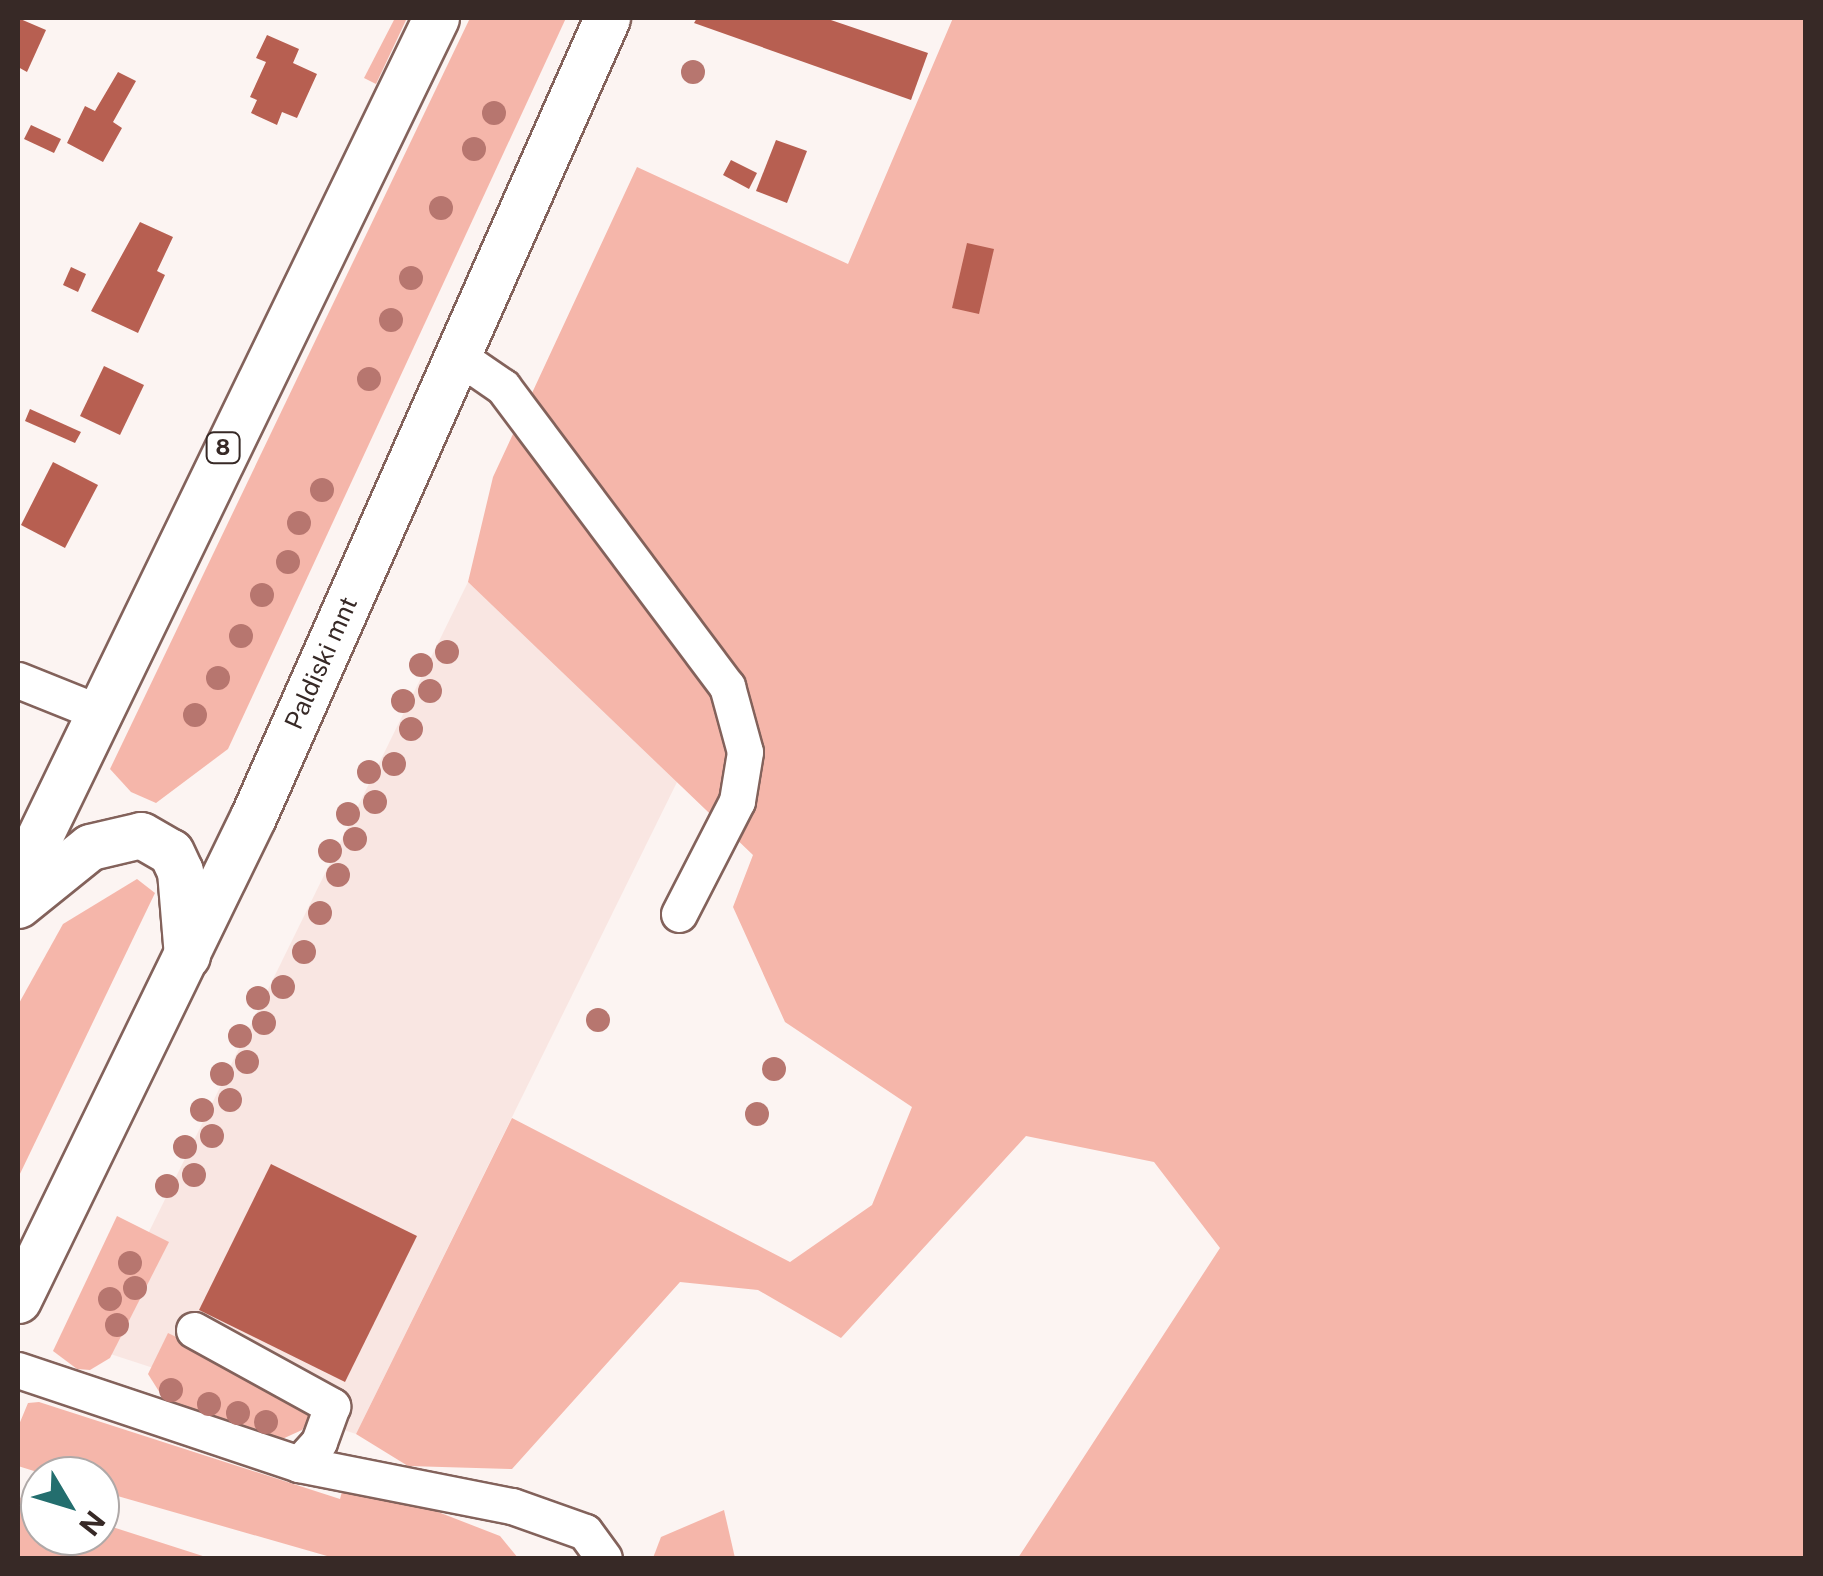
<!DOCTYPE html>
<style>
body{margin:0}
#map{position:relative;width:1823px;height:1576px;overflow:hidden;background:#fcf4f2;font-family:"Public Sans",sans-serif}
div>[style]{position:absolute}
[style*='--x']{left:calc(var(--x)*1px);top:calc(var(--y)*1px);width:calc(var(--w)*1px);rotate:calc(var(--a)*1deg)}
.built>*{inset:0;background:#f9e6e2}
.green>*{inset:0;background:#f5b6aa}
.building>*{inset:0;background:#b75f51}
.roads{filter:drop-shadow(2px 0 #83625b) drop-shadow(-2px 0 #83625b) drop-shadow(0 2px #83625b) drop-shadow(0 -2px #83625b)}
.minor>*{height:35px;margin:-17.5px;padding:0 17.5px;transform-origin:17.5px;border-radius:17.5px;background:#fff}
.major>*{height:45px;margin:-22.5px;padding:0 22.5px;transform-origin:22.5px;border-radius:22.5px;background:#fff}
.trees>*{width:24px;height:24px;margin:-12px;border-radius:50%;background:#b7766f}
span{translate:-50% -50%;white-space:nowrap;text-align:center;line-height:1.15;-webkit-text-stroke:10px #fff;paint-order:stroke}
.shield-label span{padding:2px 8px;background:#fff;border:2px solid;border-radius:8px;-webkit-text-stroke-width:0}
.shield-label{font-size:22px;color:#372926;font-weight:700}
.street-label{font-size:25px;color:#372926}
.frame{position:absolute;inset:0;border:20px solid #372926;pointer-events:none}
.north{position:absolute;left:20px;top:1456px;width:100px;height:100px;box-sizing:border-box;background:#fff;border:2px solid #afa9a8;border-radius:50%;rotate:128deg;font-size:28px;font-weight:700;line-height:40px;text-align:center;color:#372926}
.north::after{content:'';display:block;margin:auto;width:35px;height:45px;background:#236e6e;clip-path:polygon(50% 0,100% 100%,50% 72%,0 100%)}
</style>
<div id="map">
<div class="built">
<i style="clip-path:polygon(468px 582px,679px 778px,356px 1434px,92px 1348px)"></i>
</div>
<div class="green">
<i style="clip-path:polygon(395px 18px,407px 18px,376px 84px,364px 78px)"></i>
<i style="clip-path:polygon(470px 18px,566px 18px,228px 749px,156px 803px,131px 792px,110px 769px)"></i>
<i style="clip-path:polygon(953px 18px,1805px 18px,1805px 1558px,1018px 1558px,1220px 1248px,1154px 1162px,1026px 1136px,841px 1338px,758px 1290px,680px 1282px,512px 1469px,408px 1466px,356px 1434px,512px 1118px,790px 1262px,872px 1205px,912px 1107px,785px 1022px,733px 907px,753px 855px,468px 582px,493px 477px,637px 167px,848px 264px)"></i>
<i style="clip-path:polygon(137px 879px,155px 893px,18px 1178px,18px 1005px,63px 924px)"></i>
<i style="clip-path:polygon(117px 1216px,169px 1242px,110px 1358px,90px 1370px,77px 1369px,53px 1351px)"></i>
<i style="clip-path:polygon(168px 1333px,317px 1405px,302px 1430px,280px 1440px,165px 1401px,148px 1374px)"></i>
<i style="clip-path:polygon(39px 1402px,340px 1499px,344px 1484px,384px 1491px,500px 1536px,518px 1558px,334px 1558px,100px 1491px,100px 1476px,50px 1476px,18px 1466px,18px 1427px,28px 1403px)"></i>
<i style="clip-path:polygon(18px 1497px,40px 1504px,40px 1536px,100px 1536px,100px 1523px,209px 1558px,18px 1558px)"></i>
<i style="clip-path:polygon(724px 1510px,735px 1558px,653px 1558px,661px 1537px)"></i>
</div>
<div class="building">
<i style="clip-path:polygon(18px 18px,46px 30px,27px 72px,18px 67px)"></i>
<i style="clip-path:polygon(697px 18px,825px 18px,928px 53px,911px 100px,694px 23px)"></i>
<i style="clip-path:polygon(267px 35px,299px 49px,293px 63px,317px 74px,297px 118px,282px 112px,277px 125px,251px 113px,257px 100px,250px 97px,266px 62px,256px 58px)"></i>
<i style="clip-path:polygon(118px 72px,136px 81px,113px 122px,122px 128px,103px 162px,67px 143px,85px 106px,95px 111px)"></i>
<i style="clip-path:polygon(31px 125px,61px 139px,54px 153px,24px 139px)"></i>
<i style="clip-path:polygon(776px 140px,807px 151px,787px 203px,756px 191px)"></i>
<i style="clip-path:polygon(731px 160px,757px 173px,749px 189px,723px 175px)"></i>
<i style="clip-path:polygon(140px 222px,173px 237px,157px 271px,165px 275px,138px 333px,91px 311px)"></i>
<i style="clip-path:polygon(967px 243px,994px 249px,979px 314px,952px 308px)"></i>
<i style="clip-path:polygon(71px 267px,86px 274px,78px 292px,63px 285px)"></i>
<i style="clip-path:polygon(104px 366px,144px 385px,120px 435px,80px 416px)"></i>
<i style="clip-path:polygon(30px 409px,81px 432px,75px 443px,25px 421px)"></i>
<i style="clip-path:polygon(53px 462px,98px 485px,65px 548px,21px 525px)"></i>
<i style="clip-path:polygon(271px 1164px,417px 1236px,345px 1382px,199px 1310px)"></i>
</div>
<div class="roads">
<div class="minor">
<i style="--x:455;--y:354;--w:58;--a:34.5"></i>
<i style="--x:503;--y:387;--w:374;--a:53.2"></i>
<i style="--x:727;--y:686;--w:68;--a:74.7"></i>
<i style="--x:745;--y:752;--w:50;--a:99.3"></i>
<i style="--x:737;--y:801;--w:127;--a:117.2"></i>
<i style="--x:18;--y:680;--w:86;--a:21.8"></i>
<i style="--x:194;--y:1330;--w:158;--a:28.8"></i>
<i style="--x:332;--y:1406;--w:38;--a:110"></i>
<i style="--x:319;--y:1442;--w:30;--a:132"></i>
<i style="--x:18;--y:1370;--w:296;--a:18.5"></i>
<i style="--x:299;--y:1464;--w:217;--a:11.2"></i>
<i style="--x:512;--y:1506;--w:77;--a:19.6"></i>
<i style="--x:585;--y:1532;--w:32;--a:54"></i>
</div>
<div class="major">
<i style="--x:18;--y:881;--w:959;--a:-64.16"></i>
<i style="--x:18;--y:905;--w:92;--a:-38.9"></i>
<i style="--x:90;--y:847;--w:52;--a:-13.2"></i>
<i style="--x:141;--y:835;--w:34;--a:30"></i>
<i style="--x:171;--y:852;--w:21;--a:65"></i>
<i style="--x:180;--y:871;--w:85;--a:85.3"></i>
<i style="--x:18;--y:1300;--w:537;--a:-64.06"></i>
<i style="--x:253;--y:817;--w:874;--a:-66.1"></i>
</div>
</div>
<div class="trees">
<i style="left:693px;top:72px"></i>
<i style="left:494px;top:113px"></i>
<i style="left:474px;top:149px"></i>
<i style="left:441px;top:208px"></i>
<i style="left:411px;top:278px"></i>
<i style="left:391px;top:320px"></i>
<i style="left:369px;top:379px"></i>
<i style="left:322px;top:490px"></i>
<i style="left:299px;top:523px"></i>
<i style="left:288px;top:562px"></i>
<i style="left:262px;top:595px"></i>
<i style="left:241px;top:636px"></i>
<i style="left:447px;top:652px"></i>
<i style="left:421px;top:665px"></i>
<i style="left:218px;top:678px"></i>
<i style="left:430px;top:691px"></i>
<i style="left:403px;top:701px"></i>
<i style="left:195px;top:715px"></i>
<i style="left:411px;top:729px"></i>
<i style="left:394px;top:764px"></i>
<i style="left:369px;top:772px"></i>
<i style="left:375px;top:802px"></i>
<i style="left:348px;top:814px"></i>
<i style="left:355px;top:839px"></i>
<i style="left:330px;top:851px"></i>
<i style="left:338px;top:875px"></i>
<i style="left:320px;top:913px"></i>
<i style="left:304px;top:952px"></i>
<i style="left:283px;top:987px"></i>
<i style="left:258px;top:998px"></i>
<i style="left:598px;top:1020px"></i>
<i style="left:264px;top:1023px"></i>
<i style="left:240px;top:1036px"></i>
<i style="left:247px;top:1062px"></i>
<i style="left:774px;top:1069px"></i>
<i style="left:222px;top:1074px"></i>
<i style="left:230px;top:1100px"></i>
<i style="left:202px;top:1110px"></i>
<i style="left:757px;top:1114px"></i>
<i style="left:212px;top:1136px"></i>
<i style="left:185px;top:1147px"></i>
<i style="left:194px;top:1175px"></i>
<i style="left:167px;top:1186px"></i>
<i style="left:130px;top:1263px"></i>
<i style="left:135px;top:1288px"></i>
<i style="left:110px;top:1299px"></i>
<i style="left:117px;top:1325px"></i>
<i style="left:171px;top:1390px"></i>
<i style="left:209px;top:1404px"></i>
<i style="left:238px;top:1413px"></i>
<i style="left:266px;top:1422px"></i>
</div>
<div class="shield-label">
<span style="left:223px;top:448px">8</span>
</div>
<div class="street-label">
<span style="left:321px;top:663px;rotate:-66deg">Paldiski mnt</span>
</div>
<div class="frame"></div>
<div class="north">N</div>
</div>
